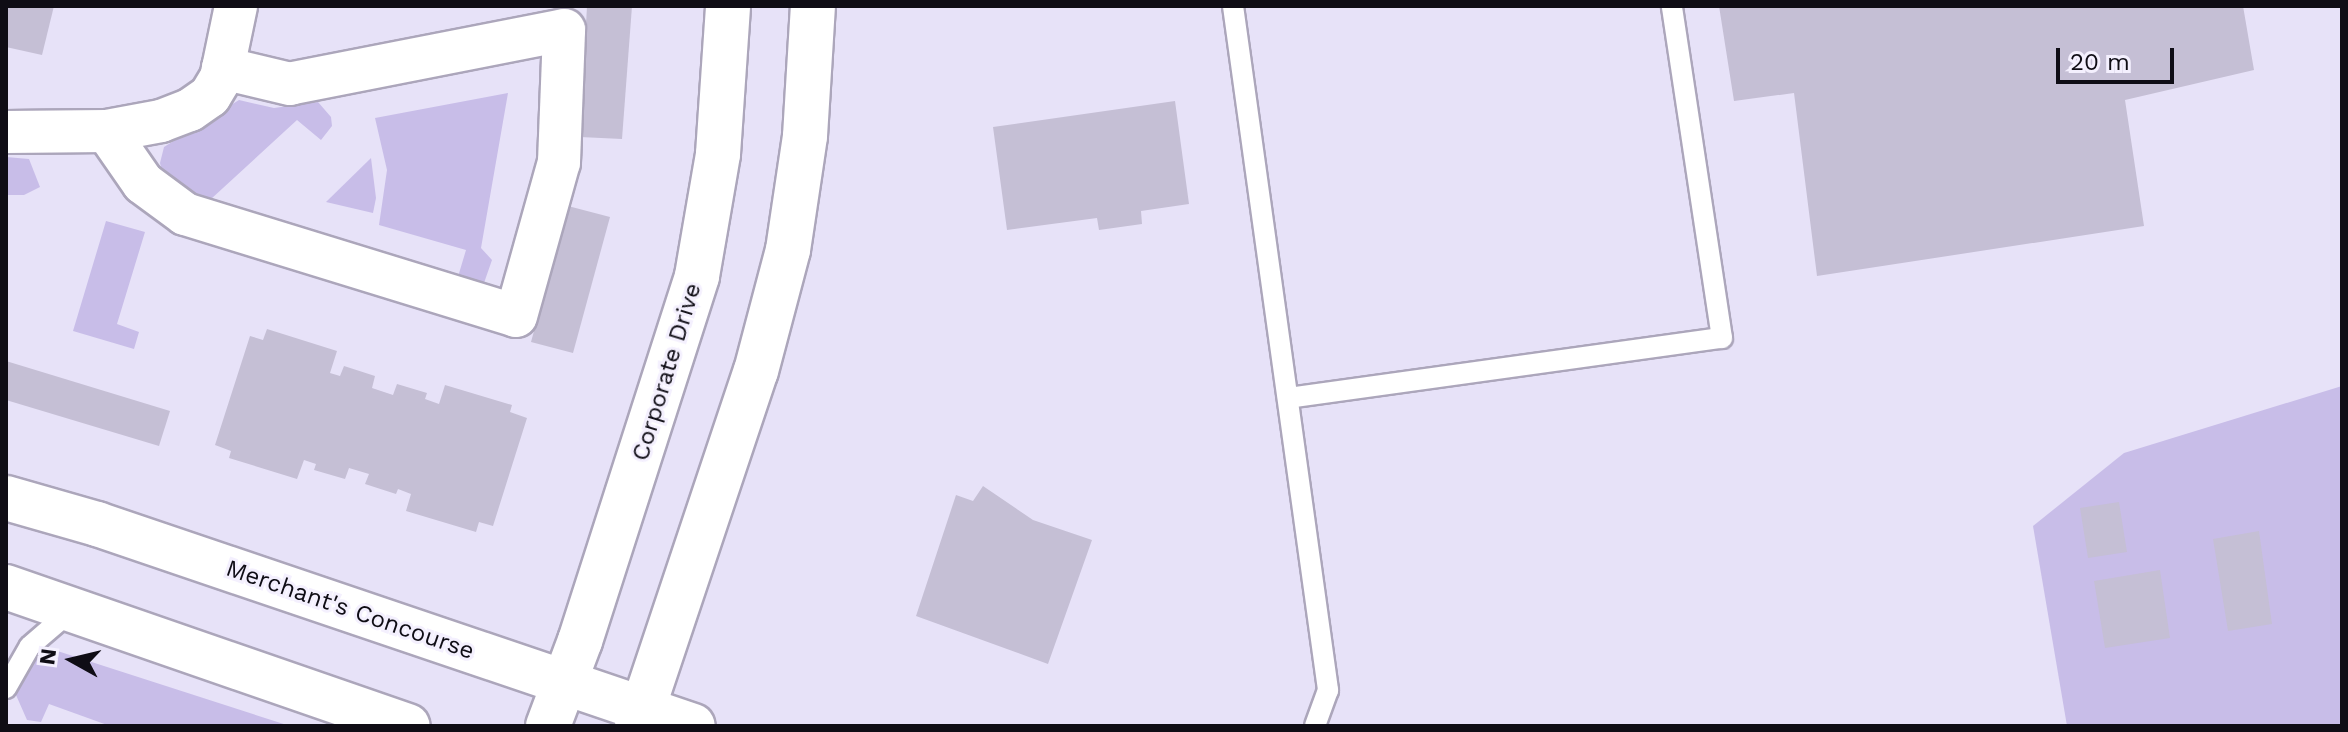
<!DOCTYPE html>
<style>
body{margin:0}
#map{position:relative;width:2348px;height:732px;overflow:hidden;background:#e7e2f8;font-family:"Work Sans",sans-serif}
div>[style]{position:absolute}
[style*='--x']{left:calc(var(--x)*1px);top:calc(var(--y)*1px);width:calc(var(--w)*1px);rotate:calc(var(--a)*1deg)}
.green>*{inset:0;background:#c8bde8}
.building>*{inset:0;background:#c5bfd5}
.roads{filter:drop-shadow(2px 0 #aca6bb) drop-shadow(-2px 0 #aca6bb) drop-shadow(0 2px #aca6bb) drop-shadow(0 -2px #aca6bb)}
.service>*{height:20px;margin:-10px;padding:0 10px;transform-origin:10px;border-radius:10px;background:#fff}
.minor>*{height:42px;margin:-21px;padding:0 21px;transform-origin:21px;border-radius:21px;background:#fff}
.tertiary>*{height:44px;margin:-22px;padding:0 22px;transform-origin:22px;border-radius:22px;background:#fff}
.secondary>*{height:44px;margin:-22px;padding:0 22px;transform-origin:22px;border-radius:22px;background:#fff}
span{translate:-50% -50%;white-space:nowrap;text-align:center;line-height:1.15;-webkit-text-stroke:6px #f4f0fe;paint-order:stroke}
.street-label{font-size:24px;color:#0f0d15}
.frame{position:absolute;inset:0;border:8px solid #0f0d15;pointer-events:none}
.north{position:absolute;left:32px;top:620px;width:80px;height:80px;-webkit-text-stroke:6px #f4f0fe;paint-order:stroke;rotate:278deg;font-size:22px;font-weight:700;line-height:32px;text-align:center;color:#0f0d15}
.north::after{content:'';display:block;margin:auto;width:28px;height:36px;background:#0f0d15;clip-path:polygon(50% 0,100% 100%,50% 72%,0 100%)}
.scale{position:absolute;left:2056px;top:48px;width:118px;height:36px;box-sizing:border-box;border:4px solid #0f0d15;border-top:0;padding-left:10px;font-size:24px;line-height:28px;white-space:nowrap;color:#0f0d15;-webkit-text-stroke:6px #f4f0fe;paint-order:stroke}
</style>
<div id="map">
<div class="green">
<i style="clip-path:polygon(508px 93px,481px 248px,492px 260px,484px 283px,457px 280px,466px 250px,379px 225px,387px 170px,375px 118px)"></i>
<i style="clip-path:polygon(239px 100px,274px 108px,318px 102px,331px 117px,332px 126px,321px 140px,297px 120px,211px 199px,164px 180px,160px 163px,164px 147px)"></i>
<i style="clip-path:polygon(6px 157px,29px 159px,40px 187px,24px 195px,6px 195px)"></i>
<i style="clip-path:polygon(371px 158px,376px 198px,373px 213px,326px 202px)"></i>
<i style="clip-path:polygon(106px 221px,145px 232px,117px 324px,139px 332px,134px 349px,73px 331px)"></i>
<i style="clip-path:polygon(2342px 386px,2342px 726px,2067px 726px,2033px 526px,2124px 453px)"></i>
<i style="clip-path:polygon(45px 647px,290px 726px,110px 726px,49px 704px,41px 722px,27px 720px,16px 695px,25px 667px)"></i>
</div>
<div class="building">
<i style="clip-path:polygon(6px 6px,54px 6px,42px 55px,6px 47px)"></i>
<i style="clip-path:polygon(587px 6px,632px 6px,622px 139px,580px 137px)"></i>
<i style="clip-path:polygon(1719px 6px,2243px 6px,2254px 70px,2125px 100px,2144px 226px,1817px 276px,1794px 93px,1734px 101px)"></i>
<i style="clip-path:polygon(1175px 101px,1189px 204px,1141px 211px,1142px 224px,1099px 230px,1097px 218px,1007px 230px,993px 127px)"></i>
<i style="clip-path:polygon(568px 206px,610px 217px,573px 353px,531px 342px)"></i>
<i style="clip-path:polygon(267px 329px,337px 351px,330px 373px,340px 376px,344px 366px,375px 376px,372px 388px,393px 395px,397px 384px,427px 393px,425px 399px,439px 404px,445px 385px,512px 405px,510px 412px,527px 418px,493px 526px,479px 522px,476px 532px,406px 511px,411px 494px,398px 489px,396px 494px,365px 484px,369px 474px,349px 468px,345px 479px,314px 470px,316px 464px,304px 460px,297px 479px,229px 458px,231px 451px,215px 445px,250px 336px,263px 340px)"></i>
<i style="clip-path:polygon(6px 361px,170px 411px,159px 446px,6px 400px)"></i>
<i style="clip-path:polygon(983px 486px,1033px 520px,1092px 540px,1048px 664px,916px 616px,956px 495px,973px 501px)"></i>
<i style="clip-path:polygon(2119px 502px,2127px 552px,2088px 558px,2080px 508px)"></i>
<i style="clip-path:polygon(2259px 531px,2272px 624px,2228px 631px,2213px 539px)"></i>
<i style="clip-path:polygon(2160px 570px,2170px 638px,2105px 648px,2094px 581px)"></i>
</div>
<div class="roads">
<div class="service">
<i style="--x:1233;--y:6;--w:691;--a:82.09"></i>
<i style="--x:1328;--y:690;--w:38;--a:110"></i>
<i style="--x:1288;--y:398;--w:438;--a:-7.9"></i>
<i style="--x:1722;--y:338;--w:336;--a:-98.6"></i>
<i style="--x:6;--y:688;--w:48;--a:-60.3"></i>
<i style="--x:30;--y:646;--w:55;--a:-40.6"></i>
</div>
<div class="minor">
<i style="--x:107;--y:131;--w:63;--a:55.3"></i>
<i style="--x:143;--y:183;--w:52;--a:36.4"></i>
<i style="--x:185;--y:214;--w:346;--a:17.1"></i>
<i style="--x:516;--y:316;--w:160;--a:-74.4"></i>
<i style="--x:559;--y:162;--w:132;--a:-87.8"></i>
<i style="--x:564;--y:30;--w:279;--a:168.9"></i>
<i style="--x:290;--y:84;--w:69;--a:-166.6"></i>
<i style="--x:6;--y:132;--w:101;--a:-0.6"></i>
<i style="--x:107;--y:131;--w:55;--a:-10.5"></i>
<i style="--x:161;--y:121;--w:31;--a:-21"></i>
<i style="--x:190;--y:110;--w:24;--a:-35"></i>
<i style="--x:210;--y:96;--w:21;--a:-59"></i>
<i style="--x:221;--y:78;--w:74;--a:-78.2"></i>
</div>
<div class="tertiary">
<i style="--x:6;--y:498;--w:95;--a:15.9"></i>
<i style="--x:97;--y:524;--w:629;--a:18.72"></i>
<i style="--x:6;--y:587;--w:425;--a:19.1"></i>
</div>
<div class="secondary">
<i style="--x:548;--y:726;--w:91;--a:-69.4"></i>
<i style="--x:580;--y:641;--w:383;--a:-72.2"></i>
<i style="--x:697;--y:276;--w:124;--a:-80.2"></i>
<i style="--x:718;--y:154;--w:148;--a:-86.1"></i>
<i style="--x:637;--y:726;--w:374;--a:-71.5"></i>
<i style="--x:756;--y:371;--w:125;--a:-75.2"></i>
<i style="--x:788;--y:250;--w:115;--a:-81.5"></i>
<i style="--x:805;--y:136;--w:130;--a:-86.5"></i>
</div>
</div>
<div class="street-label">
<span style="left:667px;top:372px;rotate:-73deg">Corporate Drive</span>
<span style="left:350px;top:610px;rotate:19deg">Merchant's Concourse</span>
</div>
<div class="frame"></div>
<div class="north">N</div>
<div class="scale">20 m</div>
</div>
